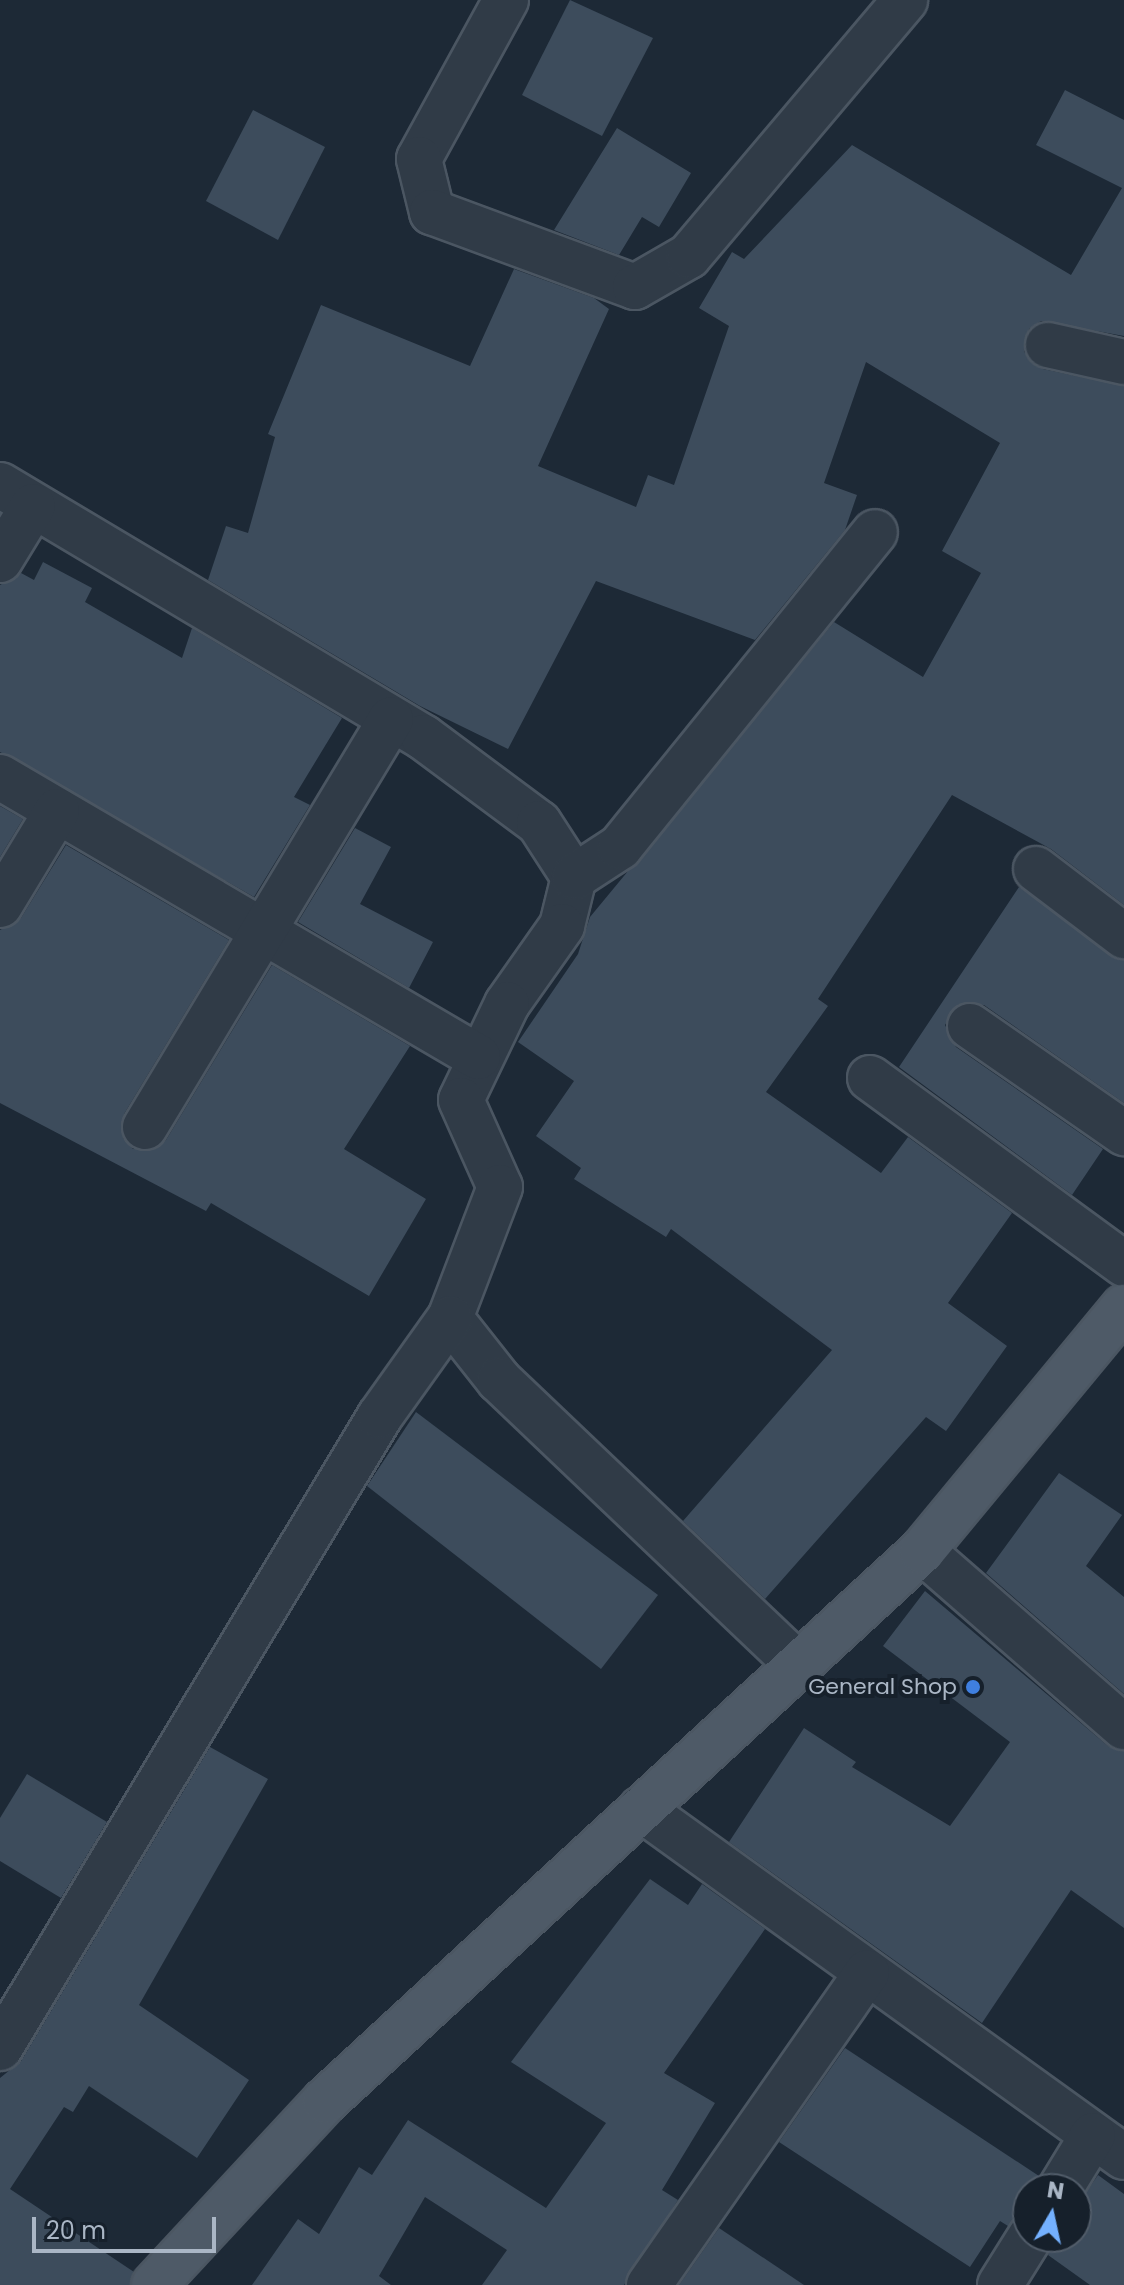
<!DOCTYPE html>
<style>
body{margin:0}
#map{position:relative;width:1124px;height:2285px;overflow:hidden;background:#1d2936;font-family:Poppins,sans-serif}
div>[style]{position:absolute}
[style*='--x']{left:calc(var(--x)*1px);top:calc(var(--y)*1px);width:calc(var(--w)*1px);rotate:calc(var(--a)*1deg)}
.building>*{inset:0;background:#3d4c5c}
.roads{filter:drop-shadow(2px 0 #4b5662) drop-shadow(-2px 0 #4b5662) drop-shadow(0 2px #4b5662) drop-shadow(0 -2px #4b5662)}
.minor>*{height:44px;margin:-22px;padding:0 22px;transform-origin:22px;border-radius:22px;background:#303b47}
.major>*{height:44px;margin:-22px;padding:0 22px;transform-origin:22px;border-radius:22px;background:#4e5a67}
.dots>*{width:22px;height:22px;translate:-50% -50%;box-sizing:border-box;border:4px solid #16202b;border-radius:50%}
span{translate:-50% -50%;white-space:nowrap;text-align:center;line-height:1.15;-webkit-text-stroke:8px #16202b;paint-order:stroke}
.poi-label{font-size:22px;color:#aab6c5}
.right{translate:-100% -50%;text-align:right}
.north{position:absolute;left:1012px;top:2173px;width:80px;height:80px;box-sizing:border-box;background:#16202b;border:2px solid #515c69;border-radius:50%;rotate:9deg;font-size:22px;font-weight:700;line-height:32px;text-align:center;color:#aab6c5}
.north::after{content:'';display:block;margin:auto;width:28px;height:36px;background:#74b1ff;clip-path:polygon(50% 0,100% 100%,50% 72%,0 100%)}
.scale{position:absolute;left:32px;top:2217px;width:184px;height:36px;box-sizing:border-box;border:4px solid #aab6c5;border-top:0;padding-left:10px;font-size:24px;line-height:28px;white-space:nowrap;color:#aab6c5;-webkit-text-stroke:6px #16202b;paint-order:stroke}
</style>
<div id="map">
<div class="building">
<i style="clip-path:polygon(570px 0,653px 38px,602px 136px,522px 95px)"></i>
<i style="clip-path:polygon(1065px 90px,1124px 120px,1124px 336px,1041px 321px,1029px 329px,1024px 352px,1043px 369px,1124px 386px,1124px 905px,1051px 849px,952px 795px,818px 999px,828px 1006px,766px 1092px,881px 1173px,908px 1137px,1012px 1213px,948px 1303px,1007px 1346px,946px 1431px,926px 1417px,765px 1599px,683px 1521px,832px 1350px,671px 1229px,666px 1237px,574px 1179px,581px 1168px,536px 1136px,574px 1081px,518px 1042px,578px 954px,590px 917px,834px 622px,923px 677px,981px 573px,942px 551px,1000px 443px,866px 362px,824px 483px,857px 495px,845px 530px,755px 640px,596px 581px,508px 749px,420px 706px,208px 580px,226px 526px,248px 533px,275px 437px,268px 434px,321px 305px,470px 366px,514px 269px,594px 298px,609px 309px,538px 466px,636px 507px,648px 475px,674px 485px,729px 326px,699px 308px,732px 252px,744px 259px,852px 145px,1071px 275px,1122px 188px,1036px 145px)"></i>
<i style="clip-path:polygon(253px 110px,325px 147px,278px 240px,206px 201px)"></i>
<i style="clip-path:polygon(617px 128px,691px 173px,659px 227px,642px 217px,619px 255px,554px 230px)"></i>
<i style="clip-path:polygon(43px 562px,92px 588px,85px 602px,182px 658px,192px 628px,342px 718px,294px 797px,310px 805px,254px 897px,0 752px,0 585px,21px 573px,34px 580px)"></i>
<i style="clip-path:polygon(0 806px,23px 819px,0 857px)"></i>
<i style="clip-path:polygon(355px 828px,391px 847px,360px 904px,433px 942px,409px 988px,298px 922px)"></i>
<i style="clip-path:polygon(66px 845px,229px 940px,124px 1114px,123px 1138px,133px 1149px,156px 1149px,166px 1140px,272px 965px,410px 1046px,344px 1149px,426px 1199px,369px 1296px,211px 1203px,206px 1211px,0 1103px,0 930px,21px 918px)"></i>
<i style="clip-path:polygon(1019px 887px,1124px 960px,1124px 1103px,984px 1005px,959px 1004px,945px 1025px,956px 1047px,1103px 1149px,1072px 1195px,899px 1067px)"></i>
<i style="clip-path:polygon(416px 1412px,658px 1595px,601px 1669px,367px 1486px)"></i>
<i style="clip-path:polygon(1059px 1473px,1122px 1515px,1086px 1566px,1124px 1597px,1124px 1694px,986px 1573px)"></i>
<i style="clip-path:polygon(925px 1591px,1108px 1746px,1124px 1751px,1124px 1928px,1071px 1890px,982px 2023px,729px 1842px,804px 1728px,856px 1762px,852px 1767px,950px 1826px,1010px 1742px,883px 1646px)"></i>
<i style="clip-path:polygon(210px 1747px,268px 1779px,139px 2005px,249px 2080px,197px 2158px,89px 2086px,73px 2112px,64px 2107px,10px 2189px,134px 2272px,130px 2285px,0 2285px,0 2078px,21px 2061px)"></i>
<i style="clip-path:polygon(27px 1774px,107px 1822px,61px 1898px,0 1861px,0 1818px)"></i>
<i style="clip-path:polygon(650px 1879px,688px 1905px,702px 1884px,765px 1929px,664px 2073px,715px 2103px,662px 2190px,678px 2200px,624px 2285px,482px 2285px,507px 2250px,425px 2197px,379px 2276px,391px 2285px,252px 2285px,298px 2219px,319px 2234px,359px 2167px,372px 2175px,408px 2120px,546px 2208px,606px 2123px,511px 2062px)"></i>
<i style="clip-path:polygon(845px 2048px,1039px 2176px,1028px 2189px,1028px 2213px,1008px 2226px,1000px 2221px,970px 2267px,779px 2142px)"></i>
<i style="clip-path:polygon(1098px 2175px,1124px 2194px,1124px 2285px,1090px 2285px,1048px 2255px,1055px 2237px,1076px 2237px,1076px 2207px)"></i>
<i style="clip-path:polygon(719px 2228px,804px 2285px,679px 2285px)"></i>
</div>
<div class="roads">
<div class="minor">
<i style="--x:506;--y:0;--w:181;--a:118.7"></i>
<i style="--x:419;--y:159;--w:55;--a:76.2"></i>
<i style="--x:432;--y:212;--w:216;--a:20.3"></i>
<i style="--x:635;--y:287;--w:62;--a:-29.9"></i>
<i style="--x:689;--y:256;--w:335;--a:-49.8"></i>
<i style="--x:1048;--y:345;--w:78;--a:12.6"></i>
<i style="--x:0;--y:485;--w:492;--a:30.8"></i>
<i style="--x:423;--y:737;--w:144;--a:36.6"></i>
<i style="--x:539;--y:823;--w:64;--a:57.1"></i>
<i style="--x:574;--y:877;--w:50;--a:103.8"></i>
<i style="--x:562;--y:926;--w:95;--a:125.2"></i>
<i style="--x:507;--y:1004;--w:106;--a:115.6"></i>
<i style="--x:461;--y:1100;--w:95;--a:65.9"></i>
<i style="--x:500;--y:1187;--w:140;--a:110.9"></i>
<i style="--x:450;--y:1318;--w:79;--a:51.7"></i>
<i style="--x:499;--y:1380;--w:413;--a:43.6"></i>
<i style="--x:0;--y:560;--w:63;--a:-58.6"></i>
<i style="--x:0;--y:777;--w:554;--a:30.36"></i>
<i style="--x:1036;--y:869;--w:111;--a:37.3"></i>
<i style="--x:574;--y:877;--w:55;--a:-33.1"></i>
<i style="--x:620;--y:847;--w:405;--a:-51"></i>
<i style="--x:0;--y:905;--w:110;--a:-58.8"></i>
<i style="--x:970;--y:1026;--w:188;--a:34.8"></i>
<i style="--x:870;--y:1078;--w:315;--a:36.2"></i>
<i style="--x:145;--y:1127;--w:476;--a:-58.9"></i>
<i style="--x:922;--y:1551;--w:268;--a:41.1"></i>
<i style="--x:641;--y:1809;--w:595;--a:35.77"></i>
<i style="--x:0;--y:2048;--w:737;--a:-58.98"></i>
<i style="--x:380;--y:1416;--w:120;--a:-54.5"></i>
<i style="--x:1060;--y:2189;--w:63;--a:-58.6"></i>
<i style="--x:649;--y:2285;--w:381;--a:-55.1"></i>
<i style="--x:1000;--y:2285;--w:57;--a:-58"></i>
</div>
<div class="major">
<i style="--x:154;--y:2285;--w:251;--a:-47.1"></i>
<i style="--x:325;--y:2101;--w:812;--a:-42.65"></i>
<i style="--x:922;--y:1551;--w:317;--a:-50.4"></i>
</div>
</div>
<div class="dots">
<i style="left:973px;top:1687px;background:#3f7fe0"></i>
</div>
<div class="poi-label">
<span class="right" style="left:957px;top:1687px">General Shop</span>
</div>
<div class="north">N</div>
<div class="scale">20 m</div>
</div>
